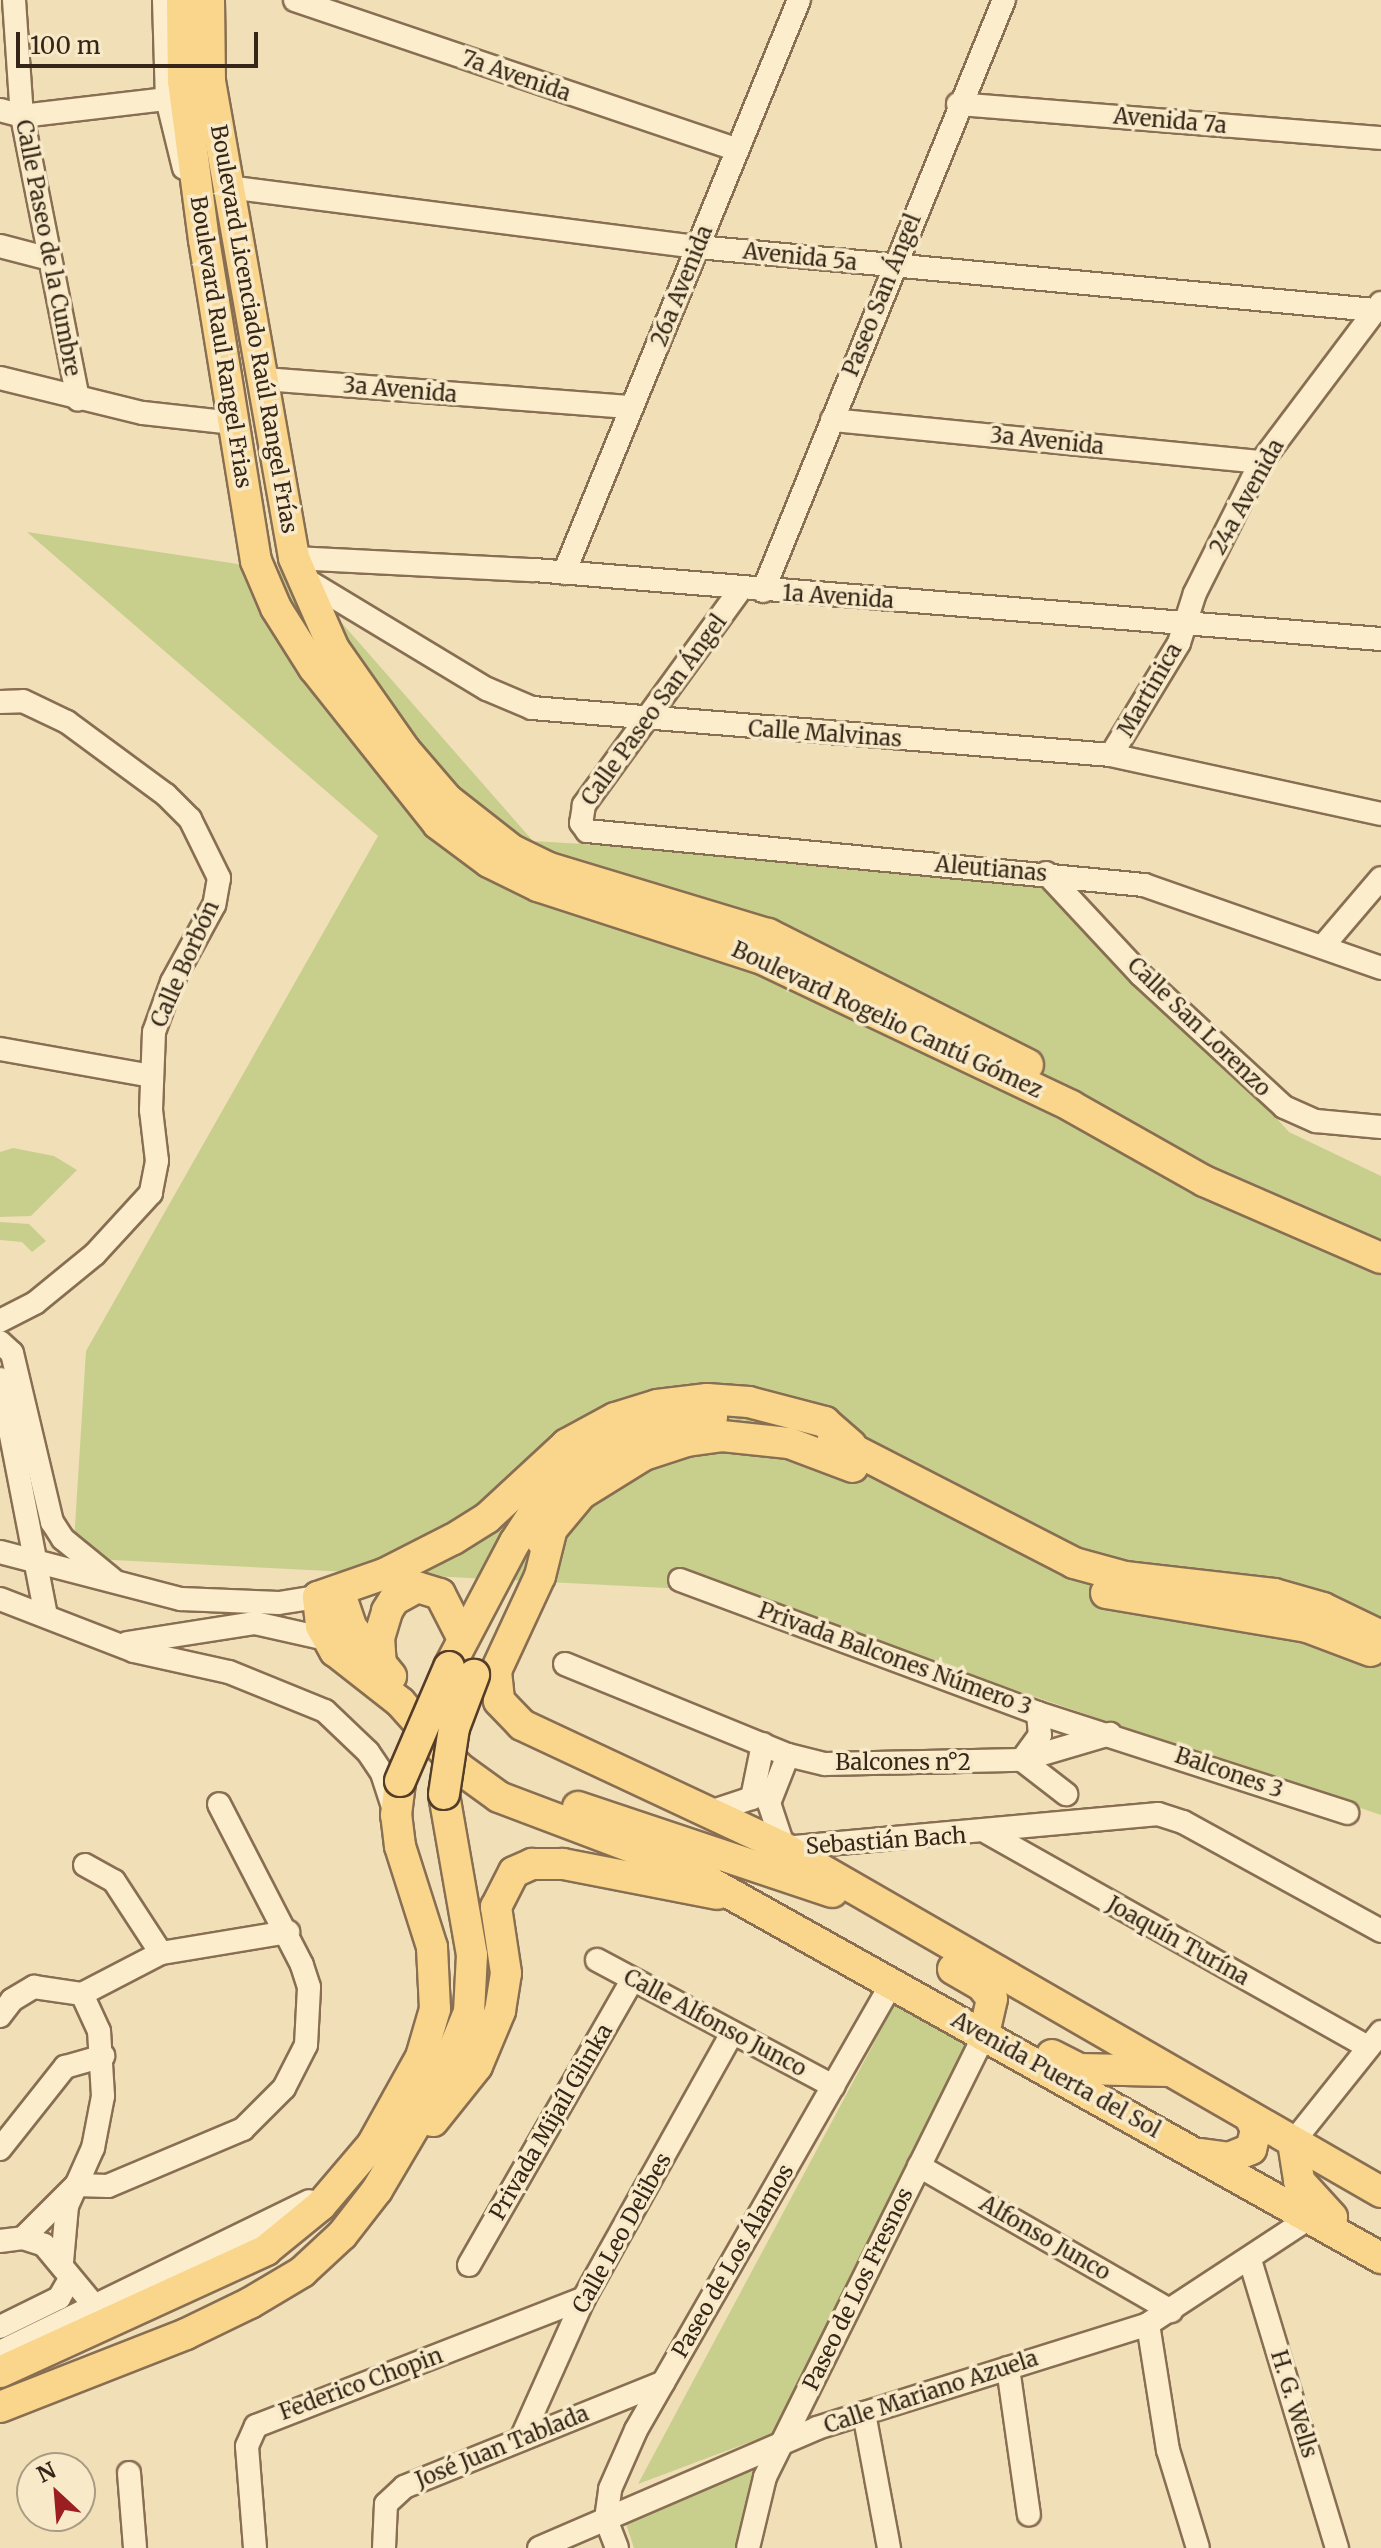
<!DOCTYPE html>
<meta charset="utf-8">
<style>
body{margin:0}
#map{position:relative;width:1381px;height:2548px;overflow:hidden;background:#f1dfb8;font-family:Merriweather,serif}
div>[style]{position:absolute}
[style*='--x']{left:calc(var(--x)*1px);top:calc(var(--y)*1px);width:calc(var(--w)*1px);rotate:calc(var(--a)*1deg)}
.green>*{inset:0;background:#c8cf8c}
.roads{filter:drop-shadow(2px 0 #886e52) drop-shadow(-2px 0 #886e52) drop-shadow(0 2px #886e52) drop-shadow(0 -2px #886e52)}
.minor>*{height:22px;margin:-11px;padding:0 11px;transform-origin:11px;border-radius:11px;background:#fcedcc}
.major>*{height:30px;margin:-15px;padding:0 15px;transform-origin:15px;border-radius:15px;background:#f9d68b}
.bridges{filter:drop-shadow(2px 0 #553c28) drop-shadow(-2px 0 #553c28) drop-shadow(0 2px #553c28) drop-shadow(0 -2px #553c28)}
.major-bridge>*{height:30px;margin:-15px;padding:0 15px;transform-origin:15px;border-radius:15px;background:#f9d68b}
span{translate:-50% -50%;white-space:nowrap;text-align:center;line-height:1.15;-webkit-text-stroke:7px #f8eac8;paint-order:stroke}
.street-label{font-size:22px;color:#352619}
.north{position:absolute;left:16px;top:2452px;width:80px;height:80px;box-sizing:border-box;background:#f8eac8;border:2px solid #aa9c82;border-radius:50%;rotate:334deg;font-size:22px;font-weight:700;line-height:32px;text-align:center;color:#352619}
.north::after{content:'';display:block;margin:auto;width:28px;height:36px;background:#9b1e20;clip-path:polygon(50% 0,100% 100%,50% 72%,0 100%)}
.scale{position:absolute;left:16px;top:32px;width:242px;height:36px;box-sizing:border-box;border:4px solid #352619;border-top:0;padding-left:10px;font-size:24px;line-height:28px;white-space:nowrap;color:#352619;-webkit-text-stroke:6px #f8eac8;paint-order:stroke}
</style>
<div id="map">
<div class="green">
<i style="clip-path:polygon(27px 532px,298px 573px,533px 841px,1055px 872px,1289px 1132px,1381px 1176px,1381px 1815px,725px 1591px,73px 1558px,86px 1351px,378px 836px)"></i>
<i style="clip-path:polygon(13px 1148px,54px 1156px,77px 1170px,31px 1216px,0 1217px,0 1152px)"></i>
<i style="clip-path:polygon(0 1222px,29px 1224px,46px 1241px,32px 1252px,22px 1242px,0 1240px)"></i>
<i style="clip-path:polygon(899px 1996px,976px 2040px,774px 2433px,638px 2484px)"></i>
<i style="clip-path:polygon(746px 2470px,757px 2474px,741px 2548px,634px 2548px,626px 2524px)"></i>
</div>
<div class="roads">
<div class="minor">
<i style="--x:14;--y:0;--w:116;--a:86.1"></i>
<i style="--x:22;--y:116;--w:289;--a:78.8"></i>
<i style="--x:164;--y:0;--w:99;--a:88.3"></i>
<i style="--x:167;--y:99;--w:71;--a:76.2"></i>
<i style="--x:295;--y:0;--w:467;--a:18.7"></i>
<i style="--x:958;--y:104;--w:424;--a:4.6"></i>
<i style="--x:0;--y:110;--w:23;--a:15"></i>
<i style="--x:22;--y:116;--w:146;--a:-6.7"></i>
<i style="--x:228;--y:187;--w:474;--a:7.3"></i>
<i style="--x:698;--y:247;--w:680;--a:5.32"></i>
<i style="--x:0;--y:246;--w:48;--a:14.6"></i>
<i style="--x:0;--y:378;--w:147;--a:13.8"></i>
<i style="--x:143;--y:413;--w:91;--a:6.3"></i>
<i style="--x:264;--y:379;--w:369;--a:4.4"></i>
<i style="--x:832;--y:420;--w:431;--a:5.6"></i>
<i style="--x:294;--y:558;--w:240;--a:2.9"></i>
<i style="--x:534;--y:570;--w:850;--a:4.66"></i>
<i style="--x:564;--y:573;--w:619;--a:-67.7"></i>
<i style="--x:301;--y:577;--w:217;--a:31.1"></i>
<i style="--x:487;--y:689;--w:49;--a:22.9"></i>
<i style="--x:532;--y:708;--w:581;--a:4.64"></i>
<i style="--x:1111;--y:755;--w:276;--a:12.3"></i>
<i style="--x:740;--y:590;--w:266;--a:126"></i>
<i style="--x:584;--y:805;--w:18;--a:99"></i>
<i style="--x:581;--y:823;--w:10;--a:53"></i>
<i style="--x:587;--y:831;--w:560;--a:5.54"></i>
<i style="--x:1144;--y:885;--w:251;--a:19.3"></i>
<i style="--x:763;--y:591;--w:638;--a:-67.82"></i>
<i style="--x:0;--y:702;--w:23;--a:-2"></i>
<i style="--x:23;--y:701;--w:49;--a:25.5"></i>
<i style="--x:67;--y:722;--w:123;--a:36.4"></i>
<i style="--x:166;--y:795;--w:34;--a:45"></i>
<i style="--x:190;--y:819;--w:66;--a:63.8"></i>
<i style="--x:219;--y:878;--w:27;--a:100"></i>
<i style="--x:214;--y:905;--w:88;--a:118.6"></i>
<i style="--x:172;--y:982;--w:53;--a:109.8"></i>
<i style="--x:154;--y:1032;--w:78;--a:92.2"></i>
<i style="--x:151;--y:1110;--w:51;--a:83.3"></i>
<i style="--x:157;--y:1161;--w:33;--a:101"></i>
<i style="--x:151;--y:1193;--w:83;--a:132.6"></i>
<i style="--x:95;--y:1254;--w:77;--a:140.8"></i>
<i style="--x:35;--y:1303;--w:39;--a:153"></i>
<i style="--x:1111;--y:755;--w:131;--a:-58.7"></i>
<i style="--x:1179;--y:643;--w:52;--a:-72.3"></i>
<i style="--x:1195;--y:593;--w:147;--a:-63.3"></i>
<i style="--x:1261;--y:462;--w:199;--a:-53"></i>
<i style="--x:1046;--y:873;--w:139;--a:47"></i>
<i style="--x:1141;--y:975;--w:195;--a:42.7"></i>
<i style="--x:1284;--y:1107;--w:35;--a:24"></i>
<i style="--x:1316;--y:1121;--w:65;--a:5.3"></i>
<i style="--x:1323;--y:946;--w:89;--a:-49.5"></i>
<i style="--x:0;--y:1049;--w:153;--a:10.1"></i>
<i style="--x:0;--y:1342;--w:16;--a:43"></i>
<i style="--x:12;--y:1353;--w:174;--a:76.7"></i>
<i style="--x:52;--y:1522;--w:20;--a:57"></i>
<i style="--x:63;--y:1539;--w:63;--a:39.2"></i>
<i style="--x:0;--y:1379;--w:240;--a:79"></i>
<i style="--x:0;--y:1552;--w:187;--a:14.6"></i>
<i style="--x:181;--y:1599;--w:98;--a:2.3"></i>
<i style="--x:279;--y:1603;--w:39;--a:-9"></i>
<i style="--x:680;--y:1580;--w:382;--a:20.4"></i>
<i style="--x:1038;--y:1713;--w:325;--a:17.9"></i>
<i style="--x:0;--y:1599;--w:144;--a:21.2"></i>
<i style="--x:134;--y:1651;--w:97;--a:12.5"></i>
<i style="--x:229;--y:1672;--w:104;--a:22.1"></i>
<i style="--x:325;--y:1711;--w:59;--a:43.6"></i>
<i style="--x:368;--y:1752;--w:25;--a:56"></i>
<i style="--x:382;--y:1773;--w:39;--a:72"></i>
<i style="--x:127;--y:1643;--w:130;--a:-8.9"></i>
<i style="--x:255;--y:1623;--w:73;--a:12.7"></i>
<i style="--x:565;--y:1664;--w:241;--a:22.2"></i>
<i style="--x:788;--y:1755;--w:38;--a:14"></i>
<i style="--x:825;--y:1764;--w:197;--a:-1.2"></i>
<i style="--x:1022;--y:1760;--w:92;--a:-16.5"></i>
<i style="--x:1038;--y:1713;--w:22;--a:85"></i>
<i style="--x:1040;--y:1735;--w:31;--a:126"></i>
<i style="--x:1022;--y:1760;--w:56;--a:37.7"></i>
<i style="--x:788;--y:1755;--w:52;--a:111.6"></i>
<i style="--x:769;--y:1803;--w:47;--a:71.6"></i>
<i style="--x:784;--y:1848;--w:376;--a:-5.2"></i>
<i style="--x:1158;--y:1814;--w:26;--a:18"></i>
<i style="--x:1183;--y:1822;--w:226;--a:28.8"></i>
<i style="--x:707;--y:1813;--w:47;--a:-18.4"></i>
<i style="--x:752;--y:1798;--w:55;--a:-78.5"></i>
<i style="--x:988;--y:1833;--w:436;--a:29.4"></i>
<i style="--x:85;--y:1865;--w:33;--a:29"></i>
<i style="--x:114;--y:1881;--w:86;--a:56.9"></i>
<i style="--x:597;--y:1960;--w:268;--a:28.1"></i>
<i style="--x:82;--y:1994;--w:89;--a:-27.4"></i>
<i style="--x:161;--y:1953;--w:129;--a:-9.4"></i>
<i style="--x:0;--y:2016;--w:20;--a:-53"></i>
<i style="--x:12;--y:2000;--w:26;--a:-31"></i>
<i style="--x:34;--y:1987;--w:49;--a:8.3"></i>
<i style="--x:1293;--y:2142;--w:141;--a:-51.3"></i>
<i style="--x:0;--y:2149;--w:105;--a:-51.6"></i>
<i style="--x:65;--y:2067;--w:40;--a:-16"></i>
<i style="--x:919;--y:2166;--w:291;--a:29.9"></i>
<i style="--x:76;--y:2185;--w:32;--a:2"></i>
<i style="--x:108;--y:2186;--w:147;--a:-22.9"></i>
<i style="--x:243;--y:2129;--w:58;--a:-45"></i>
<i style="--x:284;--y:2088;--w:48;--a:-62.9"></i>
<i style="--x:306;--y:2045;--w:58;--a:-87"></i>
<i style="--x:309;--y:1987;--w:23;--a:-108"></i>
<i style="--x:302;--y:1965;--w:181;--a:-117.3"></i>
<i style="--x:23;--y:2238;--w:74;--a:-45"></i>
<i style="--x:0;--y:2241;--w:23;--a:-7"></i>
<i style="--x:23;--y:2238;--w:22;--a:18"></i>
<i style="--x:44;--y:2245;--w:77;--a:50.3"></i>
<i style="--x:1250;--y:2260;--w:301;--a:73.2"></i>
<i style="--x:62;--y:2262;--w:56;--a:-84.9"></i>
<i style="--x:67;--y:2206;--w:64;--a:-65.9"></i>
<i style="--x:93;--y:2148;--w:53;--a:-79.1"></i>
<i style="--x:103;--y:2096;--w:65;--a:-93.5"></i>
<i style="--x:99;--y:2031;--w:41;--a:-114.7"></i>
<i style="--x:469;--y:2265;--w:328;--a:-60.2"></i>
<i style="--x:1148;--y:2324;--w:128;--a:81"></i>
<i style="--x:1168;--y:2450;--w:102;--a:73"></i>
<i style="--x:0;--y:2327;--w:66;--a:-26.2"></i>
<i style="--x:59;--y:2298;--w:22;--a:-60"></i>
<i style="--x:0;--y:2352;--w:344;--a:-26"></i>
<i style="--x:1008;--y:2368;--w:148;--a:81.9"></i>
<i style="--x:864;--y:2413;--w:137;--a:79.5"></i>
<i style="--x:521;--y:2439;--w:154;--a:-65.9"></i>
<i style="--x:584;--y:2298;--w:304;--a:-60.8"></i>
<i style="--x:129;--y:2473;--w:75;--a:85.4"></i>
<i style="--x:255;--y:2548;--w:102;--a:-94.5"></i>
<i style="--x:247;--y:2446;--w:22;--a:-66"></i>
<i style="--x:256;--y:2426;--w:352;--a:-21.3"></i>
<i style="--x:384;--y:2548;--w:44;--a:-87.4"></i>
<i style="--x:386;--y:2504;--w:25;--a:-43"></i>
<i style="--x:404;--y:2487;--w:280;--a:-22"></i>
<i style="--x:539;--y:2548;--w:303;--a:-23.3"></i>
<i style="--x:817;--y:2428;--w:347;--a:-17.4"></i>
<i style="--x:1148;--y:2324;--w:195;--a:-33.3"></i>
<i style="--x:617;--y:2548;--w:31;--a:-111"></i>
<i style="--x:606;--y:2519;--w:30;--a:-82"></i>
<i style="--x:610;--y:2489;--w:64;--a:-66.2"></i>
<i style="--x:636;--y:2430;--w:515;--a:-60.2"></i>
<i style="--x:748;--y:2548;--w:73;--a:-76.5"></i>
<i style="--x:765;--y:2477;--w:493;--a:-63.6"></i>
</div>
<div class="major">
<i style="--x:182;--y:0;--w:81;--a:89.3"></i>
<i style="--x:183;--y:81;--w:160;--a:82.5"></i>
<i style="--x:204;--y:240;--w:325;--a:80.8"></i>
<i style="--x:256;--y:561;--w:51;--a:66.9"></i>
<i style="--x:276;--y:608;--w:71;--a:57.7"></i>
<i style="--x:314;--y:668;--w:199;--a:51.5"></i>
<i style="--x:438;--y:824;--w:64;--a:36.7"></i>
<i style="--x:489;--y:862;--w:55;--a:26.1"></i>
<i style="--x:538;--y:886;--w:233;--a:18"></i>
<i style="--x:760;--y:958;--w:344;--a:25.4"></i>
<i style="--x:1071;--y:1106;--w:153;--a:29.4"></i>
<i style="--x:1204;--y:1181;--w:193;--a:23.5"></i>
<i style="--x:209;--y:0;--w:81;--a:89.3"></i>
<i style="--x:210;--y:81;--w:484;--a:80"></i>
<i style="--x:294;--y:558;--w:99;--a:66.3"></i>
<i style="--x:334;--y:649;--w:123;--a:54.9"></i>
<i style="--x:405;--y:750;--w:65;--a:49.4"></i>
<i style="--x:447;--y:799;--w:83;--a:38.1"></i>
<i style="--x:512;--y:850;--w:41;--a:25.9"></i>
<i style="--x:549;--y:868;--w:229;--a:16.8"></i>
<i style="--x:768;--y:934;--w:291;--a:26.7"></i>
<i style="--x:833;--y:1439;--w:271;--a:27.2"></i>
<i style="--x:1074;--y:1563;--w:53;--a:15.4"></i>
<i style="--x:1125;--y:1577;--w:150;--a:6.5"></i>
<i style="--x:1274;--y:1594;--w:51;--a:15.9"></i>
<i style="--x:1323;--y:1608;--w:64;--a:25.8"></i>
<i style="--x:851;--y:1445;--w:35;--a:-139"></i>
<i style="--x:825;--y:1422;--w:79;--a:-165.3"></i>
<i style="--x:749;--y:1402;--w:42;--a:-175.9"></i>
<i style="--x:707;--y:1399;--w:50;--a:173.2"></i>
<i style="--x:657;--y:1405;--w:44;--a:162.8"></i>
<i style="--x:615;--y:1418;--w:55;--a:151.6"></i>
<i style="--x:567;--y:1444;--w:109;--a:137.2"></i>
<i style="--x:487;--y:1518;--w:40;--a:148"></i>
<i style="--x:453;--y:1539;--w:77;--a:153.1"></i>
<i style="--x:384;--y:1574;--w:70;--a:160.8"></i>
<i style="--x:318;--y:1597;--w:29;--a:84"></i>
<i style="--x:321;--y:1626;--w:29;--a:61"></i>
<i style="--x:335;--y:1651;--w:83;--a:38.1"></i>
<i style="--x:400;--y:1702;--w:89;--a:48.2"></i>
<i style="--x:459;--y:1768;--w:49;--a:35.9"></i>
<i style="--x:499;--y:1797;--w:192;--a:20.7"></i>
<i style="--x:679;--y:1865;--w:805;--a:29.24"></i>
<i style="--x:553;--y:1524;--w:54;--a:104"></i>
<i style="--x:540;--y:1576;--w:105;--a:114.9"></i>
<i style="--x:496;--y:1671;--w:30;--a:84"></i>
<i style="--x:499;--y:1701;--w:33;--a:46"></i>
<i style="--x:522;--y:1725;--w:289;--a:25.1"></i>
<i style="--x:784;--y:1848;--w:689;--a:29.95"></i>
<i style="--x:542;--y:1541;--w:61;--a:-50.3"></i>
<i style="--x:581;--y:1494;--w:74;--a:-31.8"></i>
<i style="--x:644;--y:1455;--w:45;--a:-18"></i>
<i style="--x:687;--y:1441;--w:35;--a:-8"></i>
<i style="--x:722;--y:1436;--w:67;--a:6"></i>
<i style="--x:789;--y:1443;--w:68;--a:20.6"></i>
<i style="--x:339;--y:1591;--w:39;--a:71"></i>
<i style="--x:352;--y:1628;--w:62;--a:50.9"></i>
<i style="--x:1106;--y:1593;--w:204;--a:9.6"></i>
<i style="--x:1307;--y:1627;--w:68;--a:20.6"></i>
<i style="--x:381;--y:1666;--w:28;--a:-94"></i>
<i style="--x:379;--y:1638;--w:28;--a:-73"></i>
<i style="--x:387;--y:1611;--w:13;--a:-58"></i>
<i style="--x:394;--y:1600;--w:26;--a:-29"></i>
<i style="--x:417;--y:1587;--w:24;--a:17"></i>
<i style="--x:440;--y:1594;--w:48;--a:62.9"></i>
<i style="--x:449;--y:1667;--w:141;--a:-62.2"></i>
<i style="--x:515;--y:1542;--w:44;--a:-57"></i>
<i style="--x:539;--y:1505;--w:41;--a:-47"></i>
<i style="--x:567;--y:1475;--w:83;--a:-29.7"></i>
<i style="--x:639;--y:1434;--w:75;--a:-13.1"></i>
<i style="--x:578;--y:1807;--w:268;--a:18.5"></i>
<i style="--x:953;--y:1969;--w:34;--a:30"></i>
<i style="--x:982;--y:1986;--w:16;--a:52"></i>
<i style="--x:992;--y:1999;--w:37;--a:103"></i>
<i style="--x:1052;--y:2055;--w:31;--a:27"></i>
<i style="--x:1080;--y:2069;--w:88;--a:1.3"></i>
<i style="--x:433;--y:2121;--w:70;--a:-51.3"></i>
<i style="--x:477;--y:2066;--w:60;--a:-67.3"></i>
<i style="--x:500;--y:2011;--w:38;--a:-81"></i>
<i style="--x:506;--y:1973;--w:67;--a:-98.6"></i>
<i style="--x:496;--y:1907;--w:39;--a:-63"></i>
<i style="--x:514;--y:1872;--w:20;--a:-24"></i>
<i style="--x:532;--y:1864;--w:31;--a:0"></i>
<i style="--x:563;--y:1864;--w:157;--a:11"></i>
<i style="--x:1293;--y:2142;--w:39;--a:81"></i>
<i style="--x:1299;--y:2181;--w:49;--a:47.5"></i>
<i style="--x:1201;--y:2154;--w:28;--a:8"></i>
<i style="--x:1229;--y:2158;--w:24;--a:-22"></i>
<i style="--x:1251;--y:2149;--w:20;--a:-75"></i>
<i style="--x:1256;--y:2130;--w:14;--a:-115"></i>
<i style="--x:0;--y:2372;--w:293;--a:-24.6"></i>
<i style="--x:266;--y:2250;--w:71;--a:-39.3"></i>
<i style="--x:321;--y:2205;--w:79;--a:-49.6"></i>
<i style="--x:372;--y:2145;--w:101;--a:-60.9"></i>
<i style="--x:421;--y:2057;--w:50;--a:-73.7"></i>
<i style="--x:435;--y:2009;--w:62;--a:-92.8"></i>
<i style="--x:432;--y:1947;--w:106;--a:-107.6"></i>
<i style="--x:400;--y:1846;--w:31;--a:-97"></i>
<i style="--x:396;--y:1815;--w:34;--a:-83"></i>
<i style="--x:0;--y:2407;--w:200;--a:-21.4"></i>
<i style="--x:186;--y:2334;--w:71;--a:-25.8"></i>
<i style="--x:250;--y:2303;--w:61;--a:-30.8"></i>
<i style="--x:302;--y:2272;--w:54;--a:-42.8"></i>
<i style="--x:342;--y:2235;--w:57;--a:-52.1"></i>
<i style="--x:377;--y:2190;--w:122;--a:-59.4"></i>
<i style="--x:439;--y:2085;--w:79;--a:-67.7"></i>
<i style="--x:469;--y:2012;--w:57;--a:-87"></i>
<i style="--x:472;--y:1955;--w:163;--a:-99.9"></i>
</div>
</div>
<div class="bridges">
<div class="major-bridge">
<i style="--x:400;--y:1781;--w:124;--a:-66.7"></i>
<i style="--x:444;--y:1794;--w:67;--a:-81.4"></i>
<i style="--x:454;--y:1728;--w:57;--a:-69.3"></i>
</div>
</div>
<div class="street-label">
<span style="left:516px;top:76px;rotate:19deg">7a Avenida</span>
<span style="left:1170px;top:121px;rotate:5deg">Avenida 7a</span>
<span style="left:48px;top:248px;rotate:79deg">Calle Paseo de la Cumbre</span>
<span style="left:800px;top:257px;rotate:6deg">Avenida 5a</span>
<span style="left:682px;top:286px;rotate:-68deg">26a Avenida</span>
<span style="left:882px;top:295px;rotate:-68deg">Paseo San Ángel</span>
<span style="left:254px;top:329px;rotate:80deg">Boulevard Licenciado Raúl Rangel Frías</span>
<span style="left:221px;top:342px;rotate:81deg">Boulevard Raul Rangel Frias</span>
<span style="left:400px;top:390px;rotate:5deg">3a Avenida</span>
<span style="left:1047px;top:441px;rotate:6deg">3a Avenida</span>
<span style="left:1247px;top:497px;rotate:-61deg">24a Avenida</span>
<span style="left:838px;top:597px;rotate:4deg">1a Avenida</span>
<span style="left:1150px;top:690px;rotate:-60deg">Martinica</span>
<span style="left:654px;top:710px;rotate:-54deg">Calle Paseo San Ángel</span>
<span style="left:825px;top:734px;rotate:4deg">Calle Malvinas</span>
<span style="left:991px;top:869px;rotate:5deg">Aleutianas</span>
<span style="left:185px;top:964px;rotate:-66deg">Calle Borbón</span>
<span style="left:887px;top:1020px;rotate:25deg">Boulevard Rogelio Cantú Gómez</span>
<span style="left:1199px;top:1027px;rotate:44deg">Calle San Lorenzo</span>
<span style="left:895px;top:1659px;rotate:20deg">Privada Balcones Número 3</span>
<span style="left:903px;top:1763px">Balcones n°2</span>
<span style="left:1229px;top:1773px;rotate:19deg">Balcones 3</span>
<span style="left:886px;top:1841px;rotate:-4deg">Sebastián Bach</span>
<span style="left:1178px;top:1941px;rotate:29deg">Joaquín Turína</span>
<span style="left:715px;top:2023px;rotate:28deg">Calle Alfonso Junco</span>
<span style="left:1056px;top:2075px;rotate:29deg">Avenida Puerta del Sol</span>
<span style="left:551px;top:2122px;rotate:-60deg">Privada Mijaíl Glinka</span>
<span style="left:622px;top:2233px;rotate:-61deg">Calle Leo Delibes</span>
<span style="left:1045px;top:2238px;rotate:30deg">Alfonso Junco</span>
<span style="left:733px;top:2261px;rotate:-60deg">Paseo de Los Álamos</span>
<span style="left:858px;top:2289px;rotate:-64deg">Paseo de Los Fresnos</span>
<span style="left:361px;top:2384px;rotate:-20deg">Federico Chopin</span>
<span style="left:931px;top:2392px;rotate:-18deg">Calle Mariano Azuela</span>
<span style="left:1294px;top:2404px;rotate:73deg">H. G. Wells</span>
<span style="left:502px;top:2447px;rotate:-22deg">José Juan Tablada</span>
</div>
<div class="north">N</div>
<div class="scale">100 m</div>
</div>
